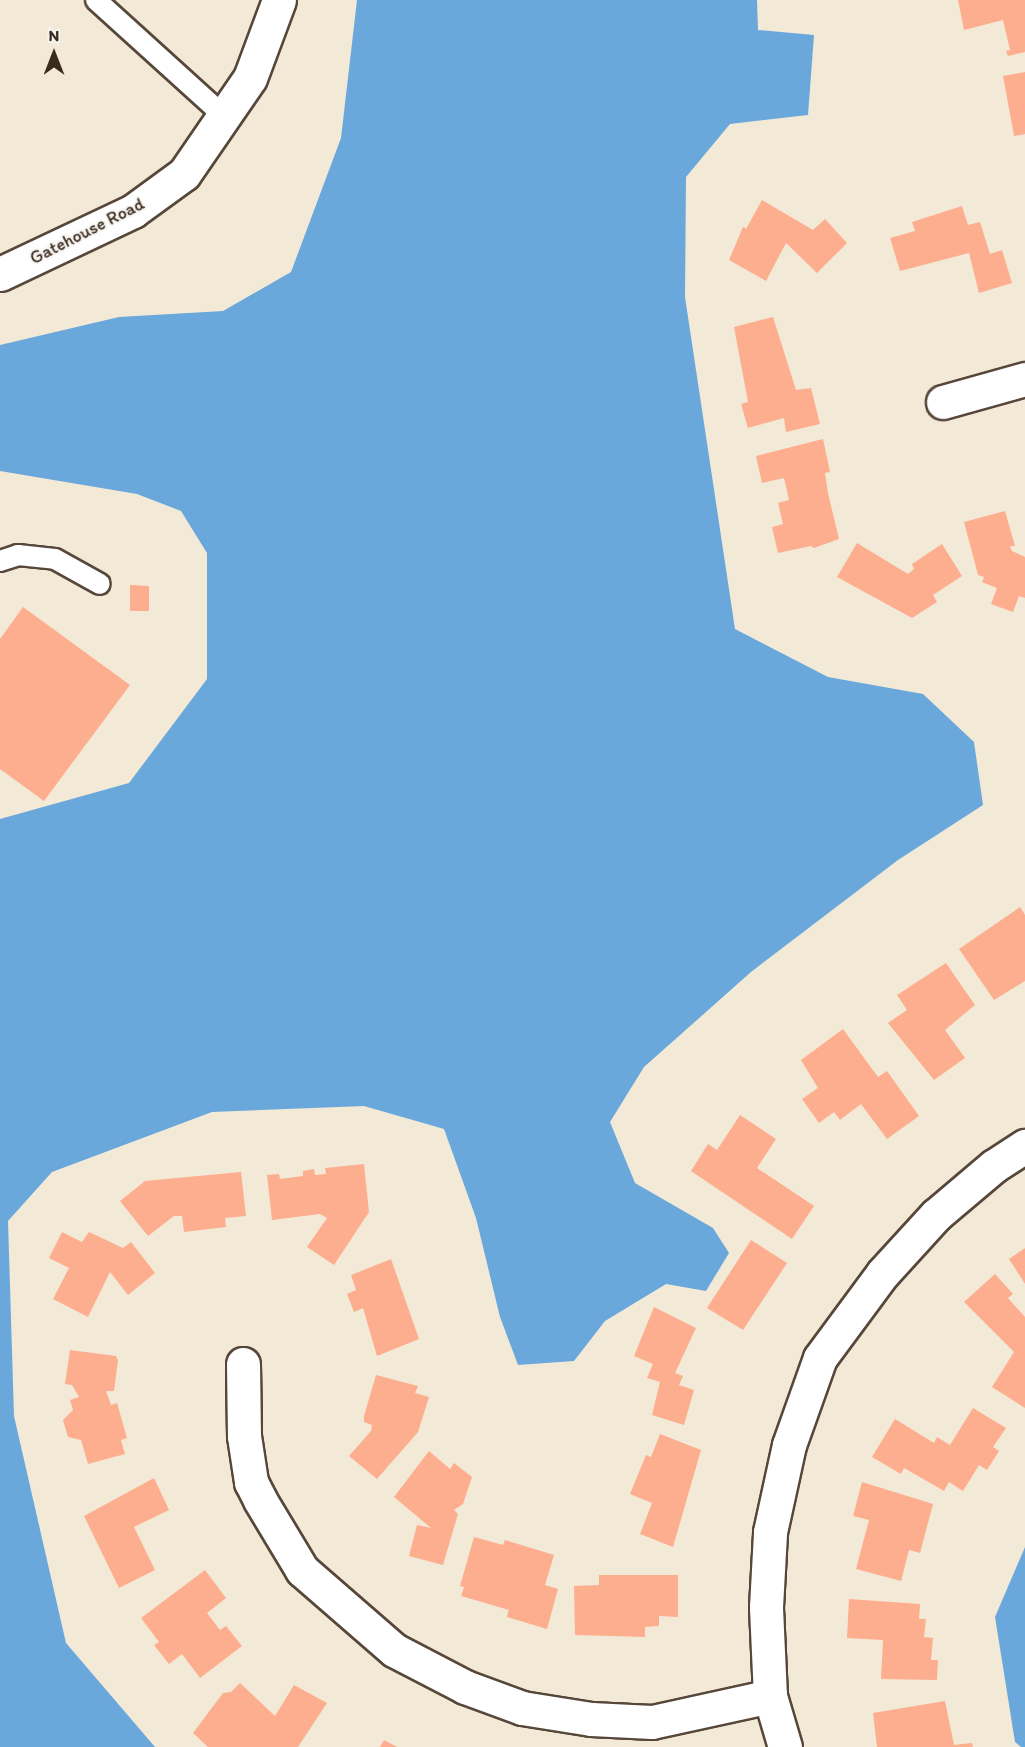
<!DOCTYPE html>
<style>
body{margin:0}
#map{position:relative;width:1025px;height:1747px;overflow:hidden;background:#f3e9d7;font-family:Itim,sans-serif}
div>[style]{position:absolute}
[style*='--x']{left:calc(var(--x)*1px);top:calc(var(--y)*1px);width:calc(var(--w)*1px);rotate:calc(var(--a)*1deg)}
.water>*{inset:0;background:#6aa8dc}
.building>*{inset:0;background:#fdae8e}
.roads{filter:drop-shadow(2px 0 #57473a) drop-shadow(-2px 0 #57473a) drop-shadow(0 2px #57473a) drop-shadow(0 -2px #57473a)}
.service>*{height:20px;margin:-10px;padding:0 10px;transform-origin:10px;border-radius:10px;background:#fff}
.minor>*{height:33px;margin:-16.5px;padding:0 16.5px;transform-origin:16.5px;border-radius:16.5px;background:#fff}
span{translate:-50% -50%;white-space:nowrap;text-align:center;line-height:1.15;-webkit-text-stroke:4.5px #f6f6f2;paint-order:stroke}
.street-label{font-size:18px;color:#3b2a1e}
.north{position:absolute;left:24px;top:24px;width:60px;height:60px;-webkit-text-stroke:4px #f6f6f2;paint-order:stroke;rotate:0deg;font-size:16px;font-weight:700;line-height:24px;text-align:center;color:#3b2a1e}
.north::after{content:'';display:block;margin:auto;width:21px;height:27px;background:#3b2a1e;clip-path:polygon(50% 0,100% 100%,50% 72%,0 100%)}
</style>
<div id="map">
<div class="water">
<i style="clip-path:polygon(357px 0,757px 0,758px 30px,814px 35px,808px 115px,730px 124px,686px 177px,685px 297px,735px 629px,828px 677px,923px 694px,974px 742px,983px 805px,898px 860px,751px 972px,644px 1067px,610px 1122px,635px 1183px,713px 1228px,729px 1253px,706px 1291px,666px 1284px,605px 1321px,574px 1361px,518px 1365px,500px 1317px,476px 1218px,444px 1129px,364px 1106px,212px 1112px,52px 1172px,8px 1221px,14px 1416px,66px 1643px,155px 1747px,0 1747px,0 819px,129px 783px,207px 679px,207px 553px,181px 511px,137px 494px,0 471px,0 345px,119px 317px,223px 311px,291px 272px,341px 138px)"></i>
<i style="clip-path:polygon(1025px 1547px,1025px 1747px,1021px 1747px,1015px 1742px,995px 1617px)"></i>
</div>
<div class="building">
<i style="clip-path:polygon(958px 0,1025px 0,1025px 52px,1008px 56px,1006px 51px,1010px 50px,1003px 20px,964px 30px)"></i>
<i style="clip-path:polygon(1025px 72px,1025px 134px,1014px 136px,1003px 76px)"></i>
<i style="clip-path:polygon(762px 200px,813px 230px,825px 219px,847px 243px,817px 273px,786px 243px,766px 281px,729px 260px,743px 227px,746px 229px)"></i>
<i style="clip-path:polygon(962px 206px,968px 225px,980px 222px,990px 254px,1002px 250px,1012px 283px,979px 293px,969px 253px,900px 271px,890px 238px,915px 231px,912px 222px)"></i>
<i style="clip-path:polygon(773px 317px,796px 390px,811px 388px,820px 424px,786px 432px,784px 418px,748px 428px,741px 404px,748px 402px,734px 327px)"></i>
<i style="clip-path:polygon(823px 439px,830px 472px,825px 473px,828px 493px,839px 539px,814px 548px,811px 546px,778px 553px,772px 527px,783px 524px,778px 503px,789px 500px,784px 478px,762px 483px,756px 456px)"></i>
<i style="clip-path:polygon(1005px 511px,1015px 546px,1010px 546px,1012px 551px,1025px 557px,1025px 598px,1019px 596px,1013px 612px,991px 604px,997px 588px,982px 582px,984px 577px,978px 575px,964px 522px)"></i>
<i style="clip-path:polygon(857px 543px,908px 574px,914px 569px,912px 564px,942px 544px,962px 576px,933px 595px,937px 602px,912px 618px,837px 577px)"></i>
<i style="clip-path:polygon(130px 585px,149px 586px,149px 611px,130px 611px)"></i>
<i style="clip-path:polygon(23px 607px,130px 685px,44px 801px,0 769px,0 639px)"></i>
<i style="clip-path:polygon(1020px 907px,1025px 915px,1025px 981px,994px 1000px,959px 949px)"></i>
<i style="clip-path:polygon(946px 963px,975px 1005px,945px 1030px,965px 1058px,934px 1080px,888px 1023px,907px 1010px,897px 995px)"></i>
<i style="clip-path:polygon(843px 1029px,878px 1077px,887px 1071px,919px 1116px,887px 1139px,861px 1104px,840px 1120px,834px 1112px,819px 1123px,802px 1099px,818px 1088px,801px 1060px)"></i>
<i style="clip-path:polygon(740px 1115px,776px 1139px,757px 1168px,814px 1206px,792px 1239px,691px 1171px,708px 1144px,717px 1150px)"></i>
<i style="clip-path:polygon(364px 1164px,369px 1212px,334px 1265px,307px 1247px,327px 1218px,320px 1214px,272px 1220px,267px 1175px,279px 1174px,280px 1179px,303px 1176px,303px 1171px,314px 1169px,315px 1175px,326px 1174px,325px 1168px)"></i>
<i style="clip-path:polygon(241px 1172px,246px 1216px,225px 1218px,226px 1227px,184px 1232px,182px 1216px,174px 1216px,148px 1236px,120px 1201px,145px 1181px)"></i>
<i style="clip-path:polygon(62px 1232px,82px 1242px,89px 1232px,123px 1248px,131px 1242px,155px 1273px,128px 1295px,110px 1272px,88px 1317px,53px 1299px,69px 1268px,49px 1258px)"></i>
<i style="clip-path:polygon(751px 1240px,787px 1263px,743px 1330px,707px 1308px)"></i>
<i style="clip-path:polygon(1025px 1248px,1025px 1284px,1009px 1259px)"></i>
<i style="clip-path:polygon(391px 1259px,419px 1339px,377px 1356px,363px 1308px,354px 1312px,347px 1294px,356px 1290px,351px 1275px)"></i>
<i style="clip-path:polygon(995px 1274px,1013px 1294px,1008px 1298px,1025px 1317px,1025px 1408px,992px 1387px,1014px 1352px,964px 1302px)"></i>
<i style="clip-path:polygon(654px 1307px,696px 1328px,675px 1373px,683px 1376px,679px 1385px,694px 1390px,684px 1425px,652px 1415px,660px 1382px,647px 1378px,653px 1364px,634px 1356px)"></i>
<i style="clip-path:polygon(70px 1350px,116px 1356px,118px 1360px,114px 1391px,106px 1391px,111px 1405px,117px 1403px,127px 1438px,121px 1440px,125px 1454px,88px 1464px,81px 1440px,68px 1437px,63px 1420px,73px 1410px,70px 1400px,79px 1397px,72px 1385px,65px 1384px)"></i>
<i style="clip-path:polygon(376px 1375px,418px 1386px,415px 1393px,429px 1397px,418px 1432px,377px 1479px,349px 1456px,371px 1431px,372px 1425px,364px 1422px,364px 1416px)"></i>
<i style="clip-path:polygon(973px 1408px,1006px 1428px,993px 1447px,999px 1451px,987px 1470px,979px 1465px,963px 1491px,949px 1482px,944px 1491px,904px 1468px,901px 1474px,872px 1457px,895px 1419px,934px 1443px,937px 1437px,950px 1445px)"></i>
<i style="clip-path:polygon(660px 1434px,701px 1450px,673px 1547px,640px 1534px,652px 1503px,630px 1494px,646px 1455px,651px 1457px)"></i>
<i style="clip-path:polygon(429px 1451px,450px 1469px,454px 1463px,472px 1477px,463px 1504px,454px 1510px,458px 1514px,443px 1565px,409px 1556px,417px 1525px,431px 1528px,394px 1497px)"></i>
<i style="clip-path:polygon(154px 1478px,169px 1510px,134px 1527px,155px 1570px,119px 1588px,84px 1516px)"></i>
<i style="clip-path:polygon(862px 1482px,933px 1504px,920px 1553px,909px 1550px,901px 1581px,856px 1569px,869px 1520px,853px 1516px)"></i>
<i style="clip-path:polygon(474px 1537px,503px 1545px,505px 1540px,554px 1555px,545px 1585px,558px 1589px,547px 1629px,507px 1617px,511px 1601px,509px 1610px,461px 1596px,464px 1587px,460px 1586px)"></i>
<i style="clip-path:polygon(205px 1570px,226px 1598px,207px 1613px,220px 1630px,226px 1626px,242px 1646px,200px 1678px,182px 1654px,169px 1664px,154px 1645px,159px 1642px,141px 1618px)"></i>
<i style="clip-path:polygon(599px 1575px,678px 1575px,678px 1617px,659px 1616px,659px 1626px,645px 1627px,645px 1637px,575px 1635px,574px 1586px,599px 1585px)"></i>
<i style="clip-path:polygon(849px 1599px,920px 1604px,919px 1619px,926px 1619px,924px 1637px,933px 1638px,931px 1660px,938px 1660px,937px 1680px,881px 1679px,883px 1640px,847px 1638px)"></i>
<i style="clip-path:polygon(240px 1683px,275px 1716px,294px 1685px,327px 1703px,298px 1747px,208px 1747px,193px 1733px,223px 1693px,231px 1692px)"></i>
<i style="clip-path:polygon(945px 1701px,954px 1745px,972px 1743px,973px 1747px,877px 1747px,873px 1713px)"></i>
<i style="clip-path:polygon(384px 1740px,397px 1747px,380px 1747px)"></i>
</div>
<div class="roads">
<div class="service">
<i style="--x:96;--y:0;--w:176;--a:42.2"></i>
<i style="--x:0;--y:561;--w:19;--a:-18"></i>
<i style="--x:18;--y:555;--w:37;--a:6"></i>
<i style="--x:55;--y:559;--w:51;--a:29.1"></i>
</div>
<div class="minor">
<i style="--x:0;--y:274;--w:147;--a:-25.3"></i>
<i style="--x:133;--y:211;--w:63;--a:-36"></i>
<i style="--x:184;--y:174;--w:116;--a:-55.5"></i>
<i style="--x:250;--y:78;--w:83;--a:-69.6"></i>
<i style="--x:943;--y:402;--w:85;--a:-15.7"></i>
<i style="--x:243;--y:1364;--w:72;--a:89.2"></i>
<i style="--x:244;--y:1436;--w:47;--a:81.3"></i>
<i style="--x:251;--y:1482;--w:20;--a:63"></i>
<i style="--x:260;--y:1500;--w:82;--a:59"></i>
<i style="--x:302;--y:1570;--w:122;--a:41"></i>
<i style="--x:394;--y:1650;--w:80;--a:27.5"></i>
<i style="--x:465;--y:1687;--w:61;--a:20.2"></i>
<i style="--x:522;--y:1708;--w:70;--a:9.1"></i>
<i style="--x:591;--y:1719;--w:61;--a:2.8"></i>
<i style="--x:652;--y:1722;--w:121;--a:-12.4"></i>
<i style="--x:785;--y:1747;--w:53;--a:-106.4"></i>
<i style="--x:770;--y:1696;--w:89;--a:-92.6"></i>
<i style="--x:766;--y:1607;--w:75;--a:-86.9"></i>
<i style="--x:770;--y:1532;--w:89;--a:-77.7"></i>
<i style="--x:789;--y:1445;--w:92;--a:-70.4"></i>
<i style="--x:820;--y:1358;--w:106;--a:-53.5"></i>
<i style="--x:883;--y:1273;--w:79;--a:-47.6"></i>
<i style="--x:936;--y:1215;--w:76;--a:-40.2"></i>
<i style="--x:994;--y:1166;--w:37;--a:-33"></i>
</div>
</div>
<div class="street-label">
<span style="left:87px;top:231px;rotate:-27deg">Gatehouse Road</span>
</div>
<div class="north">N</div>
</div>
